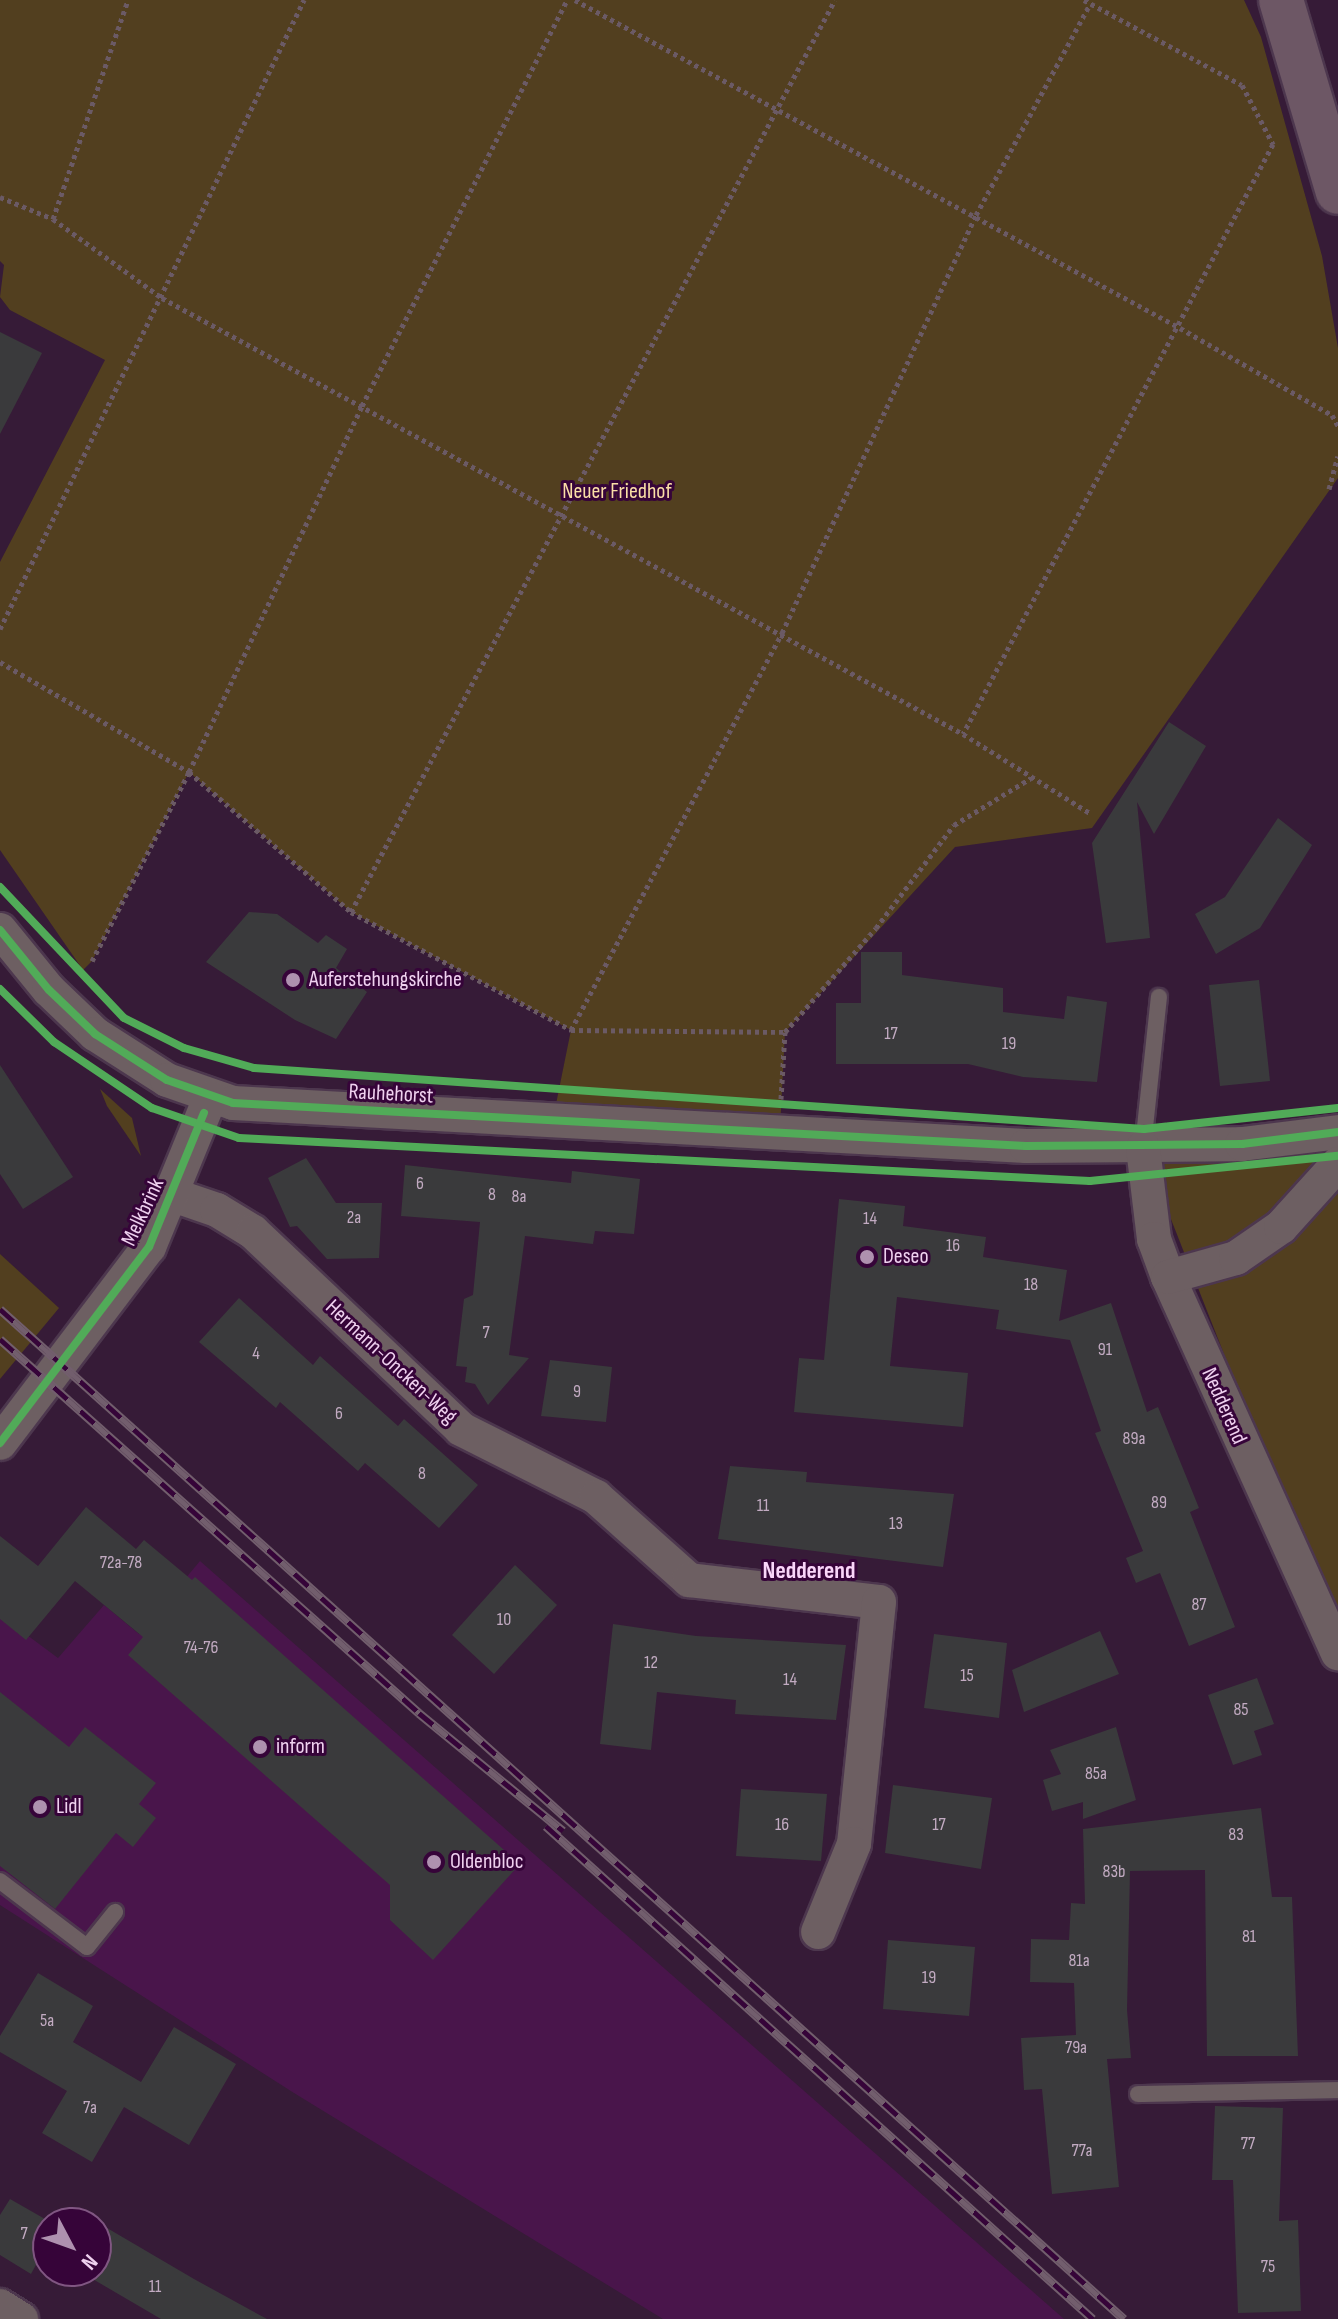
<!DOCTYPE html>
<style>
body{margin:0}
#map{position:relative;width:1338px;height:2319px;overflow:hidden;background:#361b37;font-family:"Sofia Sans Condensed",sans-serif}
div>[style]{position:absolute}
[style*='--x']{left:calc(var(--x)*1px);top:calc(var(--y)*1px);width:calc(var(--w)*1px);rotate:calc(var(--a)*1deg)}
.built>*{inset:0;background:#49154b}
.green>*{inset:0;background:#523f1f}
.building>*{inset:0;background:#3a3a3c}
.path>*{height:5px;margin-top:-2.5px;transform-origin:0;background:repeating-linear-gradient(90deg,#6b5a65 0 4px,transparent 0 8px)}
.roads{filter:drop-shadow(2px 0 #4d374e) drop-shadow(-2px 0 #4d374e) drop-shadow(0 2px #4d374e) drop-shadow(0 -2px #4d374e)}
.service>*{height:16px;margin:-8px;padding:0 8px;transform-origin:8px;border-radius:8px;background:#6d5f62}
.minor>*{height:34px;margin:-17px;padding:0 17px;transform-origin:17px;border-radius:17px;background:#6d5f62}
.motorway>*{height:44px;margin:-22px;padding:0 22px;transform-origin:22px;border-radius:22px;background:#6d5765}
.rail>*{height:9px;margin-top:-4.5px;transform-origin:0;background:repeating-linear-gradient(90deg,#360439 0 18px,#725e6d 0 36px);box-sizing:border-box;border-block:2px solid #725e6d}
.cycleway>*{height:8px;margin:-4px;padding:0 4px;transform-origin:4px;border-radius:4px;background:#51ab58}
.dots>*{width:22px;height:22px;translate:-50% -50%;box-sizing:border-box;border:4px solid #360439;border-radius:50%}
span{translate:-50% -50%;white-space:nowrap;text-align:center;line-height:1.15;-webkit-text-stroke:6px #360439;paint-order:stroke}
.number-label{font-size:18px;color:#c2abc2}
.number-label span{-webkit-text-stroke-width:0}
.park-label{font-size:22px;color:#fadfa6}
.poi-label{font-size:22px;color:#efd1ef}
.left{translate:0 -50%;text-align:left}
.street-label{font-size:22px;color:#efd1ef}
.neighbourhood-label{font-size:24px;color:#f9d5f9;font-weight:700}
.north{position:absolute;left:32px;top:2207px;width:80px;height:80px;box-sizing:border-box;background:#360439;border:2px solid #805682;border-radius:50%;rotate:131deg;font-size:22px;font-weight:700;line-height:32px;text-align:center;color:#efd1ef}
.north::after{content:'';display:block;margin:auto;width:28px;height:36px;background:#ae91af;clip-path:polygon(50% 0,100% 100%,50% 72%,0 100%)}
</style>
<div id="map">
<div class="built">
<i style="clip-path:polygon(200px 1561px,1064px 2319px,663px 2319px,294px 2093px,0 1905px,0 1615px,58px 1658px,104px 1605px,139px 1634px)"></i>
</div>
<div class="green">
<i style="clip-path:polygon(0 0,1244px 0,1261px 37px,1322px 256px,1338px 348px,1338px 478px,1092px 828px,955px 847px,785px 1032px,780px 1129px,553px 1119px,571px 1030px,351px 912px,189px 772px,92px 961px,83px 970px,0 850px,0 562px,105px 360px,10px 310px,0 297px,4px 265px,0 261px)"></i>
<i style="clip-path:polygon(100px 1089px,132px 1118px,141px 1156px,107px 1106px)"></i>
<i style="clip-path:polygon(1338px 1132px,1338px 1644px,1143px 1148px)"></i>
<i style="clip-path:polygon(0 1254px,59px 1308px,0 1379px)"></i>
</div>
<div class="building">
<i style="clip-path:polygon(0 332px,42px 353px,0 434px)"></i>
<i style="clip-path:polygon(1169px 722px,1206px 746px,1154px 834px,1137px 802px,1150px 938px,1106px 943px,1092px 843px)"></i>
<i style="clip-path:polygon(1278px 818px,1312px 845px,1260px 928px,1216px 954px,1195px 914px,1225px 897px)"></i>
<i style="clip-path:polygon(249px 912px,277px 914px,318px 943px,326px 935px,347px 949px,336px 968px,367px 992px,336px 1039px,295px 1020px,206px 962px)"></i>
<i style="clip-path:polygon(861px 952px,902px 952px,902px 975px,1003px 988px,1003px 1012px,1064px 1019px,1067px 996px,1107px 1002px,1097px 1082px,1023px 1077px,968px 1064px,836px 1064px,836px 1003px,861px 1003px)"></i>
<i style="clip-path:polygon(1259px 980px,1270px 1081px,1220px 1086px,1209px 985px)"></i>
<i style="clip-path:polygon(0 1065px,73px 1177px,23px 1209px,0 1174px)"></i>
<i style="clip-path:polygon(306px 1158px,336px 1203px,382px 1203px,379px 1258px,327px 1259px,297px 1226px,290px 1227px,268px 1178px)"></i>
<i style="clip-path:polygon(405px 1165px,571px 1183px,572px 1171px,640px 1179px,634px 1234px,595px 1231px,593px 1244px,525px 1236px,509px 1355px,529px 1358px,488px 1405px,475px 1384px,465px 1382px,467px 1367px,456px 1366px,464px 1299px,473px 1295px,480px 1222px,401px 1216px)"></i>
<i style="clip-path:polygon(839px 1199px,905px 1206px,903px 1226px,986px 1237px,983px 1257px,1067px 1270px,1059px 1321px,1111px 1303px,1147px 1412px,1158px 1407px,1199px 1508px,1190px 1512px,1235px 1627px,1189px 1646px,1160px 1573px,1136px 1583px,1126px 1558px,1143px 1551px,1095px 1433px,1101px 1431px,1070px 1340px,996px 1329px,999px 1310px,897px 1297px,890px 1366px,968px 1373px,963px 1427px,794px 1412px,799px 1358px,824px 1360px)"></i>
<i style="clip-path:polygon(239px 1298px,313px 1365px,320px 1356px,398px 1426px,404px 1419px,478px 1485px,439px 1528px,365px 1463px,358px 1471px,280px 1402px,276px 1408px,199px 1342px)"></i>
<i style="clip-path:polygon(550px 1360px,612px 1367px,606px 1422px,541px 1416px)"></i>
<i style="clip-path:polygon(730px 1466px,807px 1472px,806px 1482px,954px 1494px,943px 1567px,718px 1539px)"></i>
<i style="clip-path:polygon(86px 1507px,136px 1549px,144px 1540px,192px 1580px,195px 1577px,520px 1864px,433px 1960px,390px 1920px,390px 1885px,128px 1655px,143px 1637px,75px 1581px,26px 1640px,0 1619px,0 1536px,38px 1566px)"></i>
<i style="clip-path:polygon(515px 1565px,557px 1605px,494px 1674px,452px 1635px)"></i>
<i style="clip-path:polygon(613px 1624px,696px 1636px,846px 1645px,836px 1720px,735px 1714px,736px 1700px,657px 1692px,651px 1750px,600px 1744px)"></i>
<i style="clip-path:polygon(1100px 1631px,1119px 1674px,1024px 1712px,1012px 1670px)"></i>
<i style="clip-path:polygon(934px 1634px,1007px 1643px,999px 1718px,924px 1708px)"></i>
<i style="clip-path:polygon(1257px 1678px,1274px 1724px,1254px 1731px,1262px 1755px,1233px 1765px,1208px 1695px)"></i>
<i style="clip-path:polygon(0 1692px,69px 1747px,85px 1727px,156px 1783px,139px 1804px,156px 1818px,133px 1847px,116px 1833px,55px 1909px,0 1866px)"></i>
<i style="clip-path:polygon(1116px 1727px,1136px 1800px,1083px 1819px,1083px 1802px,1052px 1811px,1043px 1780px,1061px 1774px,1050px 1750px)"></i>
<i style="clip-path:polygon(893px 1785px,992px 1798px,981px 1869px,885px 1853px)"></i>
<i style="clip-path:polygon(741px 1789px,827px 1794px,821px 1861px,736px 1856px)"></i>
<i style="clip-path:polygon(1261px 1808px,1272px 1897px,1292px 1897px,1298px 2056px,1207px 2056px,1205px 1870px,1130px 1871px,1127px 2010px,1131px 2058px,1107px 2059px,1119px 2187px,1052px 2194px,1042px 2089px,1024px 2090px,1021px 2038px,1076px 2035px,1074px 1983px,1030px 1982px,1031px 1939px,1069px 1940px,1071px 1903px,1085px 1904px,1083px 1829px)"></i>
<i style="clip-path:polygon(888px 1940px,975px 1947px,969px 2016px,883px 2009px)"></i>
<i style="clip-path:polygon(38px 1973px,93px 2006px,73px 2042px,141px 2082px,174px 2027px,236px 2064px,189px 2145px,124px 2107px,92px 2162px,42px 2133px,67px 2091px,0 2052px,0 2036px)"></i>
<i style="clip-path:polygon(1215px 2106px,1283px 2108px,1279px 2221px,1298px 2220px,1301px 2311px,1238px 2313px,1233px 2180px,1212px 2180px)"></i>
<i style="clip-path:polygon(10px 2199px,52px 2223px,48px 2253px,44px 2250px,31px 2274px,0 2255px,0 2215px)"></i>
<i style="clip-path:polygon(90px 2218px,194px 2279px,267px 2319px,161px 2319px,79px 2271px,96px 2271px,96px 2223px,87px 2223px)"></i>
</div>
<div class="path">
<i style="--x:575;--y:0;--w:688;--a:28.46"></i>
<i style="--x:1180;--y:328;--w:175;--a:29.8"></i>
<i style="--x:1332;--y:415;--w:13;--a:61"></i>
<i style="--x:1084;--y:0;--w:179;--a:28.3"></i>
<i style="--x:1242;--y:85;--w:67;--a:62.3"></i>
<i style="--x:1273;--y:144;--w:666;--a:117.72"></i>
<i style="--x:963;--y:734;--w:150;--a:31.9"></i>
<i style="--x:0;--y:197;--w:57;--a:22.5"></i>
<i style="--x:53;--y:219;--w:135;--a:35.9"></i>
<i style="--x:162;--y:298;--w:912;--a:28.56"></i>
<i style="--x:53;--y:219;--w:231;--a:-71.1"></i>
<i style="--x:1329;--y:489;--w:34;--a:-75"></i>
<i style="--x:0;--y:629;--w:699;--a:-64.21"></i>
<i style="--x:0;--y:662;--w:219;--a:30.2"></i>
<i style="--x:189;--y:772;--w:214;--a:40.8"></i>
<i style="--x:351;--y:912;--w:250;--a:28.2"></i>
<i style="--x:571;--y:1030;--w:214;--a:0.5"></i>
<i style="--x:785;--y:1032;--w:138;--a:-48.8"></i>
<i style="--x:876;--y:928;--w:129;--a:-52.9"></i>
<i style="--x:954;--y:825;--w:90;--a:-31.4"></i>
<i style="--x:351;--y:912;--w:1032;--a:-62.05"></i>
<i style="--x:92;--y:961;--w:212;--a:-62.8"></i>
<i style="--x:189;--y:772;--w:405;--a:-64.7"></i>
<i style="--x:362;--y:406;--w:455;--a:-63.2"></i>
<i style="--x:571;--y:1030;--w:450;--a:-62"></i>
<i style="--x:782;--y:633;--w:461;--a:-65.1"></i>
<i style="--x:976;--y:215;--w:240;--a:-61.6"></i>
<i style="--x:781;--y:1099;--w:67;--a:-86.6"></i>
</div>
<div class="roads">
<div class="service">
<i style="--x:1143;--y:1146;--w:150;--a:-83.9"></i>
<i style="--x:0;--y:1881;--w:109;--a:37.2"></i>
<i style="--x:87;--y:1947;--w:45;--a:-51.3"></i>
<i style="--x:1138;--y:2094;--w:200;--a:-1.1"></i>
</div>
<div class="minor">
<i style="--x:0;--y:930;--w:77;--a:50.8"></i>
<i style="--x:49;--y:990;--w:64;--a:43.7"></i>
<i style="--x:95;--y:1034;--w:85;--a:32.6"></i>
<i style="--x:167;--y:1080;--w:70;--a:19.2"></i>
<i style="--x:233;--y:1103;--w:794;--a:3.1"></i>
<i style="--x:1026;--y:1146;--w:216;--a:-0.5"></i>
<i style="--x:1242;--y:1144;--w:97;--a:-7.1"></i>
<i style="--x:1143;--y:1148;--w:92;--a:83.1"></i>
<i style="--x:1154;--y:1239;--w:40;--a:69.8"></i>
<i style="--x:1168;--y:1277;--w:413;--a:65.7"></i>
<i style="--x:173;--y:1195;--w:46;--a:18.8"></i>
<i style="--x:217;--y:1210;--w:42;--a:31.4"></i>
<i style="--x:253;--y:1232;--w:286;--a:43.4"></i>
<i style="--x:461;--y:1429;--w:151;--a:26.7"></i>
<i style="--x:596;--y:1497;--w:125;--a:41.7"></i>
<i style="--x:689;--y:1580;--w:191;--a:6.6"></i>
<i style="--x:879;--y:1602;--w:243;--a:95.9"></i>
<i style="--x:854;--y:1844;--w:95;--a:112.2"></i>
<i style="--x:1168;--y:1277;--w:71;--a:-15.6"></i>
<i style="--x:1236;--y:1258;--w:55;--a:-34.6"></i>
<i style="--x:1281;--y:1227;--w:85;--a:-47.9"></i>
<i style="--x:0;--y:1443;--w:246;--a:-52.8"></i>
<i style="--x:149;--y:1247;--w:161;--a:-67.7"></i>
<i style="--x:0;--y:2306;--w:25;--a:32"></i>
</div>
<div class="motorway">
<i style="--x:1281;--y:0;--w:200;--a:73.5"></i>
</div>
</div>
<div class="rail">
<i style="--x:0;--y:1309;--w:1511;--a:41.94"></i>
<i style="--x:0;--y:1339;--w:562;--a:41.75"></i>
<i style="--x:419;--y:1713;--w:186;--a:39.3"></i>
<i style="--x:546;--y:1826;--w:736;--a:42.03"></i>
</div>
<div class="cycleway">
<i style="--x:0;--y:887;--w:180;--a:46.6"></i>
<i style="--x:124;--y:1018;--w:67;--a:26.6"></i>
<i style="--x:184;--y:1048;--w:73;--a:15.9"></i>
<i style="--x:254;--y:1068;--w:892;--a:3.92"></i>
<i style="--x:1144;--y:1129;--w:195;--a:-6.2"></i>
<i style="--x:0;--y:930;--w:77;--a:50.8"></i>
<i style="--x:49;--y:990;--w:64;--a:43.7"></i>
<i style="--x:95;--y:1034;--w:85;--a:32.6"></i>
<i style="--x:167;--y:1080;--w:70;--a:19.2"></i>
<i style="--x:233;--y:1103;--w:794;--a:3.1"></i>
<i style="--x:1026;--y:1146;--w:216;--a:-0.5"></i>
<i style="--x:1242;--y:1144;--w:97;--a:-7.1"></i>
<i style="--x:0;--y:989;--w:76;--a:44.5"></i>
<i style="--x:54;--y:1042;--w:118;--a:34"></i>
<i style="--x:152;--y:1108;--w:92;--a:19"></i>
<i style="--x:239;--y:1138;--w:852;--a:2.89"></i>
<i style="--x:1090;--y:1181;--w:249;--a:-5.8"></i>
<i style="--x:0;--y:1443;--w:246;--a:-52.8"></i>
<i style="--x:149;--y:1247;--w:145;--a:-67.7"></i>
</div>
<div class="dots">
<i style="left:293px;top:980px;background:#ae91af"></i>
<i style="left:867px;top:1257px;background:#ae91af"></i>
<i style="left:260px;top:1747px;background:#ae91af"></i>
<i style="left:40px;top:1807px;background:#ae91af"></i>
<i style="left:434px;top:1862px;background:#ae91af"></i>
</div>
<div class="number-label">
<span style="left:891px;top:1034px">17</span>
<span style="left:1009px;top:1044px">19</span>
<span style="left:420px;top:1184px">6</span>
<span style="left:492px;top:1195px">8</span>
<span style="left:519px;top:1197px">8a</span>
<span style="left:354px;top:1218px">2a</span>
<span style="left:870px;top:1219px">14</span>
<span style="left:953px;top:1246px">16</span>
<span style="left:1031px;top:1285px">18</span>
<span style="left:486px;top:1333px">7</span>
<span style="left:1105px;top:1350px">91</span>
<span style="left:256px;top:1354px">4</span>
<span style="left:577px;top:1392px">9</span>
<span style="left:339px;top:1414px">6</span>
<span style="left:1134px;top:1439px">89a</span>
<span style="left:422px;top:1474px">8</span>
<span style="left:1159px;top:1503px">89</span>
<span style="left:763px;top:1506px">11</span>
<span style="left:896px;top:1524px">13</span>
<span style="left:121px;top:1563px">72a-78</span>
<span style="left:1199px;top:1605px">87</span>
<span style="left:504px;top:1620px">10</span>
<span style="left:201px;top:1648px">74-76</span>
<span style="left:651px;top:1663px">12</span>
<span style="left:967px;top:1676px">15</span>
<span style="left:790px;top:1680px">14</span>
<span style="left:1241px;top:1710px">85</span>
<span style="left:1096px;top:1774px">85a</span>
<span style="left:782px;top:1825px">16</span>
<span style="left:939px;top:1825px">17</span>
<span style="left:1236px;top:1835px">83</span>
<span style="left:1114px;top:1872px">83b</span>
<span style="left:1249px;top:1937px">81</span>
<span style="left:1079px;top:1961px">81a</span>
<span style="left:929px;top:1978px">19</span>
<span style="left:47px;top:2021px">5a</span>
<span style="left:1076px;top:2048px">79a</span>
<span style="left:90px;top:2108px">7a</span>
<span style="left:1248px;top:2144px">77</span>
<span style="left:1082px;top:2151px">77a</span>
<span style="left:24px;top:2234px">7</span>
<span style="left:1268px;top:2267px">75</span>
<span style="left:155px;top:2287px">11</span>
</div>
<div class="park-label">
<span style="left:617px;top:492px">Neuer Friedhof</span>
</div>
<div class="poi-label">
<span class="left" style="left:309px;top:980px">Auferstehungskirche</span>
<span class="left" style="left:883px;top:1257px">Deseo</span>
<span class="left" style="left:276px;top:1747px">inform</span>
<span class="left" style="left:56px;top:1807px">Lidl</span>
<span class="left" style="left:450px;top:1862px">Oldenbloc</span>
</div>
<div class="street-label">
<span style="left:391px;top:1094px;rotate:3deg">Rauhehorst</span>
<span style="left:143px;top:1212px;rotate:-65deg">Melkbrink</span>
<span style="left:391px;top:1362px;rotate:43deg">Hermann-Oncken-Weg</span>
<span style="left:1224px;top:1406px;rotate:66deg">Nedderend</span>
</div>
<div class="neighbourhood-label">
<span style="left:809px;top:1571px">Nedderend</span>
</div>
<div class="north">N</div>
</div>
